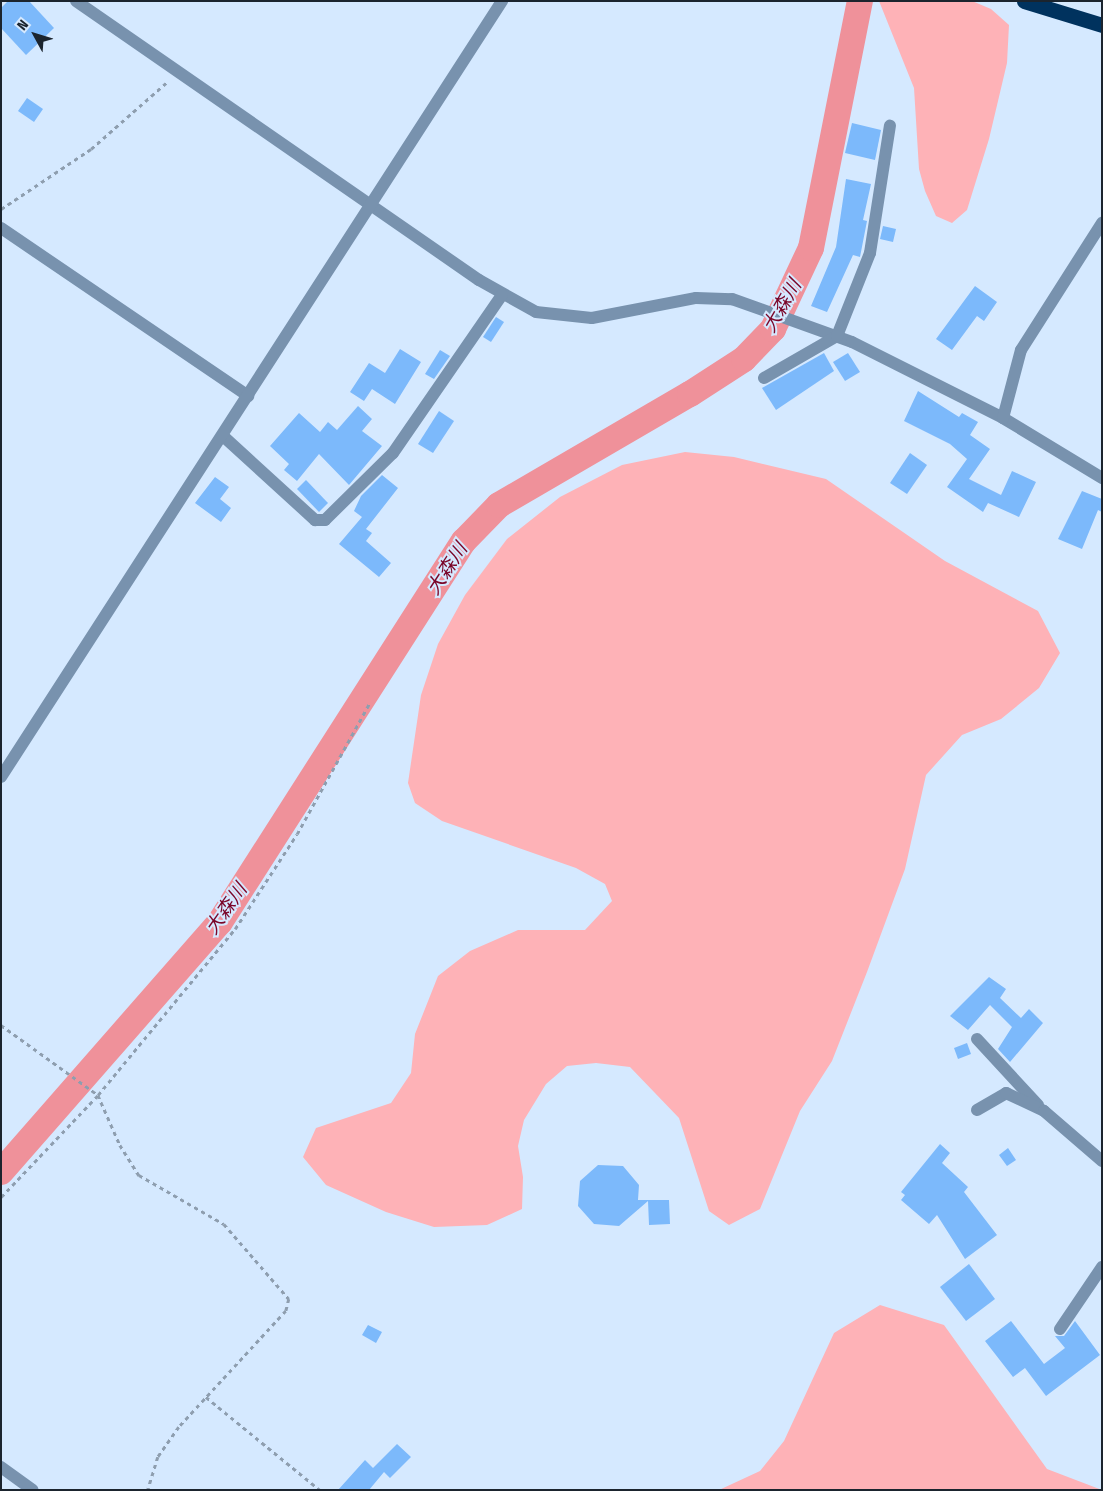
<!DOCTYPE html>
<meta charset="utf-8">
<style>
body{margin:0}
#map{position:relative;width:1103px;height:1491px;overflow:hidden;background:#d5e9ff;font-family:"Fira Sans Condensed","Noto Sans JP",sans-serif}
div>[style]{position:absolute}
[style*='--x']{left:calc(var(--x)*1px);top:calc(var(--y)*1px);width:calc(var(--w)*1px);rotate:calc(var(--a)*1deg)}
.green>*{inset:0;background:#feb2b7}
.river>*{height:26px;margin:-13px;padding:0 13px;transform-origin:13px;border-radius:13px;background:#ef919a}
.building>*{inset:0;background:#7cb9fb}
.path>*{height:2.5px;margin-top:-1.25px;transform-origin:0;background:repeating-linear-gradient(90deg,#8e9eaf 0 4px,transparent 0 8px)}
.minor>*{height:12px;margin:-6px;padding:0 6px;transform-origin:6px;border-radius:6px;background:#7892ae}
.highway>*{height:15px;margin:-7.5px;padding:0 7.5px;transform-origin:7.5px;border-radius:7.5px;background:#00325e}
span{translate:-50% -50%;white-space:nowrap;text-align:center;line-height:1.15;-webkit-text-stroke:4px #d5e9ff;paint-order:stroke}
.water-label{font-size:19px;color:#7a0528;font-style:italic}
.frame{position:absolute;inset:0;border:2px solid #1b242e;pointer-events:none}
.north{position:absolute;left:10px;top:10px;width:50px;height:50px;-webkit-text-stroke:4px #d5e9ff;paint-order:stroke;rotate:309deg;font-size:14px;font-weight:700;line-height:20px;text-align:center;color:#1b242e}
.north::after{content:'';display:block;margin:auto;width:18px;height:22px;background:#1b242e;clip-path:polygon(50% 0,100% 100%,50% 72%,0 100%)}
</style>
<div id="map">
<div class="green">
<i style="clip-path:polygon(879px 1px,972px 1px,991px 9px,1009px 25px,1007px 63px,989px 139px,967px 210px,952px 223px,936px 216px,925px 191px,919px 169px,914px 88px)"></i>
<i style="clip-path:polygon(685px 452px,734px 457px,826px 479px,945px 561px,1038px 611px,1060px 653px,1039px 688px,1001px 719px,962px 735px,926px 775px,905px 869px,867px 972px,832px 1061px,800px 1111px,760px 1209px,729px 1225px,709px 1211px,679px 1118px,630px 1067px,596px 1063px,567px 1066px,546px 1084px,524px 1120px,518px 1146px,523px 1177px,522px 1209px,487px 1225px,434px 1227px,386px 1212px,326px 1185px,303px 1157px,316px 1128px,391px 1103px,411px 1073px,415px 1034px,438px 976px,470px 951px,518px 930px,585px 930px,612px 901px,605px 884px,576px 868px,442px 821px,415px 803px,408px 783px,421px 695px,438px 644px,465px 595px,507px 539px,560px 497px,622px 465px)"></i>
<i style="clip-path:polygon(880px 1305px,944px 1325px,1047px 1469px,1102px 1490px,719px 1490px,760px 1471px,784px 1441px,834px 1333px)"></i>
</div>
<div class="river">
<i style="--x:1;--y:1172;--w:332;--a:-48.8"></i>
<i style="--x:220;--y:922;--w:452;--a:-57.4"></i>
<i style="--x:464;--y:541;--w:50;--a:-45.8"></i>
<i style="--x:499;--y:505;--w:221;--a:-30.2"></i>
<i style="--x:690;--y:394;--w:64;--a:-32.9"></i>
<i style="--x:744;--y:359;--w:42;--a:-46"></i>
<i style="--x:773;--y:329;--w:89;--a:-64.9"></i>
<i style="--x:811;--y:248;--w:252;--a:-78.8"></i>
</div>
<div class="building">
<i style="clip-path:polygon(8px 1px,29px 1px,54px 28px,26px 55px,1px 28px,1px 8px)"></i>
<i style="clip-path:polygon(27px 98px,43px 109px,34px 122px,18px 111px)"></i>
<i style="clip-path:polygon(852px 123px,881px 130px,875px 160px,845px 153px)"></i>
<i style="clip-path:polygon(846px 179px,871px 184px,863px 220px,867px 221px,860px 257px,853px 255px,827px 312px,811px 306px,836px 247px)"></i>
<i style="clip-path:polygon(883px 226px,896px 229px,893px 242px,880px 239px)"></i>
<i style="clip-path:polygon(975px 286px,997px 302px,984px 321px,977px 316px,952px 350px,936px 339px)"></i>
<i style="clip-path:polygon(496px 317px,504px 322px,491px 342px,483px 337px)"></i>
<i style="clip-path:polygon(400px 349px,421px 362px,395px 404px,372px 389px,364px 401px,350px 392px,369px 363px,385px 373px)"></i>
<i style="clip-path:polygon(440px 350px,450px 356px,434px 379px,425px 374px)"></i>
<i style="clip-path:polygon(824px 353px,834px 371px,776px 410px,762px 388px)"></i>
<i style="clip-path:polygon(848px 353px,860px 372px,845px 381px,833px 362px)"></i>
<i style="clip-path:polygon(918px 391px,959px 417px,962px 413px,978px 422px,970px 435px,990px 449px,969px 479px,1001px 495px,1012px 471px,1036px 482px,1019px 517px,988px 503px,983px 512px,947px 487px,967px 459px,950px 444px,904px 421px)"></i>
<i style="clip-path:polygon(358px 406px,372px 419px,362px 431px,382px 446px,349px 485px,319px 454px,297px 481px,284px 470px,289px 464px,270px 446px,299px 413px,320px 432px,328px 422px,337px 430px)"></i>
<i style="clip-path:polygon(439px 411px,454px 421px,433px 453px,418px 444px)"></i>
<i style="clip-path:polygon(910px 453px,927px 465px,907px 494px,890px 483px)"></i>
<i style="clip-path:polygon(382px 475px,398px 488px,366px 529px,372px 533px,366px 541px,391px 563px,379px 577px,339px 544px,362px 517px,354px 511px,361px 496px)"></i>
<i style="clip-path:polygon(215px 477px,229px 487px,220px 499px,231px 508px,221px 522px,195px 503px)"></i>
<i style="clip-path:polygon(306px 480px,328px 503px,319px 512px,297px 489px)"></i>
<i style="clip-path:polygon(1082px 491px,1102px 499px,1102px 512px,1098px 510px,1082px 549px,1058px 539px)"></i>
<i style="clip-path:polygon(989px 977px,1006px 989px,1000px 998px,1021px 1018px,1029px 1009px,1043px 1023px,1010px 1062px,998px 1049px,1012px 1027px,990px 1005px,968px 1030px,950px 1016px)"></i>
<i style="clip-path:polygon(967px 1043px,971px 1054px,958px 1059px,954px 1048px)"></i>
<i style="clip-path:polygon(940px 1144px,950px 1153px,942px 1163px,968px 1187px,964px 1192px,997px 1235px,965px 1259px,937px 1215px,929px 1224px,901px 1200px,905px 1195px,901px 1192px)"></i>
<i style="clip-path:polygon(1008px 1148px,1016px 1160px,1007px 1166px,999px 1155px)"></i>
<i style="clip-path:polygon(598px 1165px,623px 1166px,639px 1185px,638px 1200px,669px 1200px,670px 1224px,649px 1225px,648px 1201px,619px 1226px,594px 1224px,578px 1206px,580px 1181px)"></i>
<i style="clip-path:polygon(969px 1264px,995px 1299px,966px 1321px,940px 1287px)"></i>
<i style="clip-path:polygon(1011px 1321px,1044px 1364px,1065px 1348px,1055px 1336px,1064px 1336px,1075px 1321px,1100px 1355px,1046px 1396px,1025px 1368px,1013px 1377px,985px 1341px)"></i>
<i style="clip-path:polygon(368px 1325px,382px 1332px,376px 1343px,362px 1335px)"></i>
<i style="clip-path:polygon(397px 1444px,411px 1457px,390px 1478px,384px 1472px,369px 1490px,338px 1490px,365px 1460px,373px 1468px)"></i>
</div>
<div class="path">
<i style="--x:1;--y:209;--w:108;--a:-33.7"></i>
<i style="--x:91;--y:149;--w:103;--a:-41.4"></i>
<i style="--x:1;--y:1025;--w:120;--a:35.8"></i>
<i style="--x:98;--y:1095;--w:55;--a:66.3"></i>
<i style="--x:120;--y:1145;--w:36;--a:58"></i>
<i style="--x:139;--y:1175;--w:98;--a:30"></i>
<i style="--x:224;--y:1224;--w:99;--a:49.1"></i>
<i style="--x:289;--y:1299;--w:12;--a:104"></i>
<i style="--x:286;--y:1311;--w:158;--a:132.7"></i>
<i style="--x:179;--y:1427;--w:37;--a:125"></i>
<i style="--x:158;--y:1457;--w:34;--a:107"></i>
<i style="--x:1;--y:1197;--w:141;--a:-46.4"></i>
<i style="--x:98;--y:1095;--w:215;--a:-50.5"></i>
<i style="--x:235;--y:929;--w:113;--a:-56.9"></i>
<i style="--x:297;--y:834;--w:149;--a:-61"></i>
<i style="--x:206;--y:1397;--w:147;--a:39.2"></i>
</div>
<div class="minor">
<i style="--x:76;--y:1;--w:490;--a:34.7"></i>
<i style="--x:479;--y:280;--w:65;--a:29.3"></i>
<i style="--x:536;--y:312;--w:56;--a:6.1"></i>
<i style="--x:592;--y:318;--w:106;--a:-10.9"></i>
<i style="--x:696;--y:298;--w:36;--a:2"></i>
<i style="--x:732;--y:299;--w:127;--a:19.7"></i>
<i style="--x:852;--y:342;--w:169;--a:26.7"></i>
<i style="--x:1003;--y:418;--w:116;--a:31.2"></i>
<i style="--x:1;--y:228;--w:299;--a:34.2"></i>
<i style="--x:764;--y:378;--w:84;--a:-29.9"></i>
<i style="--x:837;--y:336;--w:89;--a:-68.3"></i>
<i style="--x:870;--y:253;--w:129;--a:-81.1"></i>
<i style="--x:1003;--y:418;--w:70;--a:-75.2"></i>
<i style="--x:1021;--y:350;--w:151;--a:-57.5"></i>
<i style="--x:223;--y:436;--w:125;--a:42.4"></i>
<i style="--x:315;--y:520;--w:10;--a:0"></i>
<i style="--x:325;--y:520;--w:95;--a:-44.6"></i>
<i style="--x:393;--y:453;--w:192;--a:-55.4"></i>
<i style="--x:1;--y:777;--w:924;--a:-57.15"></i>
<i style="--x:977;--y:1039;--w:90;--a:47.3"></i>
<i style="--x:977;--y:1110;--w:34;--a:-30"></i>
<i style="--x:1006;--y:1093;--w:42;--a:25.3"></i>
<i style="--x:1044;--y:1111;--w:77;--a:40.8"></i>
<i style="--x:1060;--y:1329;--w:75;--a:-55.9"></i>
<i style="--x:1;--y:1467;--w:39;--a:36"></i>
</div>
<div class="highway">
<i style="--x:1024;--y:1;--w:82;--a:17.1"></i>
</div>
<div class="water-label">
<span style="left:782px;top:306px;rotate:-60deg">大森川</span>
<span style="left:447px;top:569px;rotate:-57deg">大森川</span>
<span style="left:226px;top:909px;rotate:-55deg">大森川</span>
</div>
<div class="frame"></div>
<div class="north">N</div>
</div>
